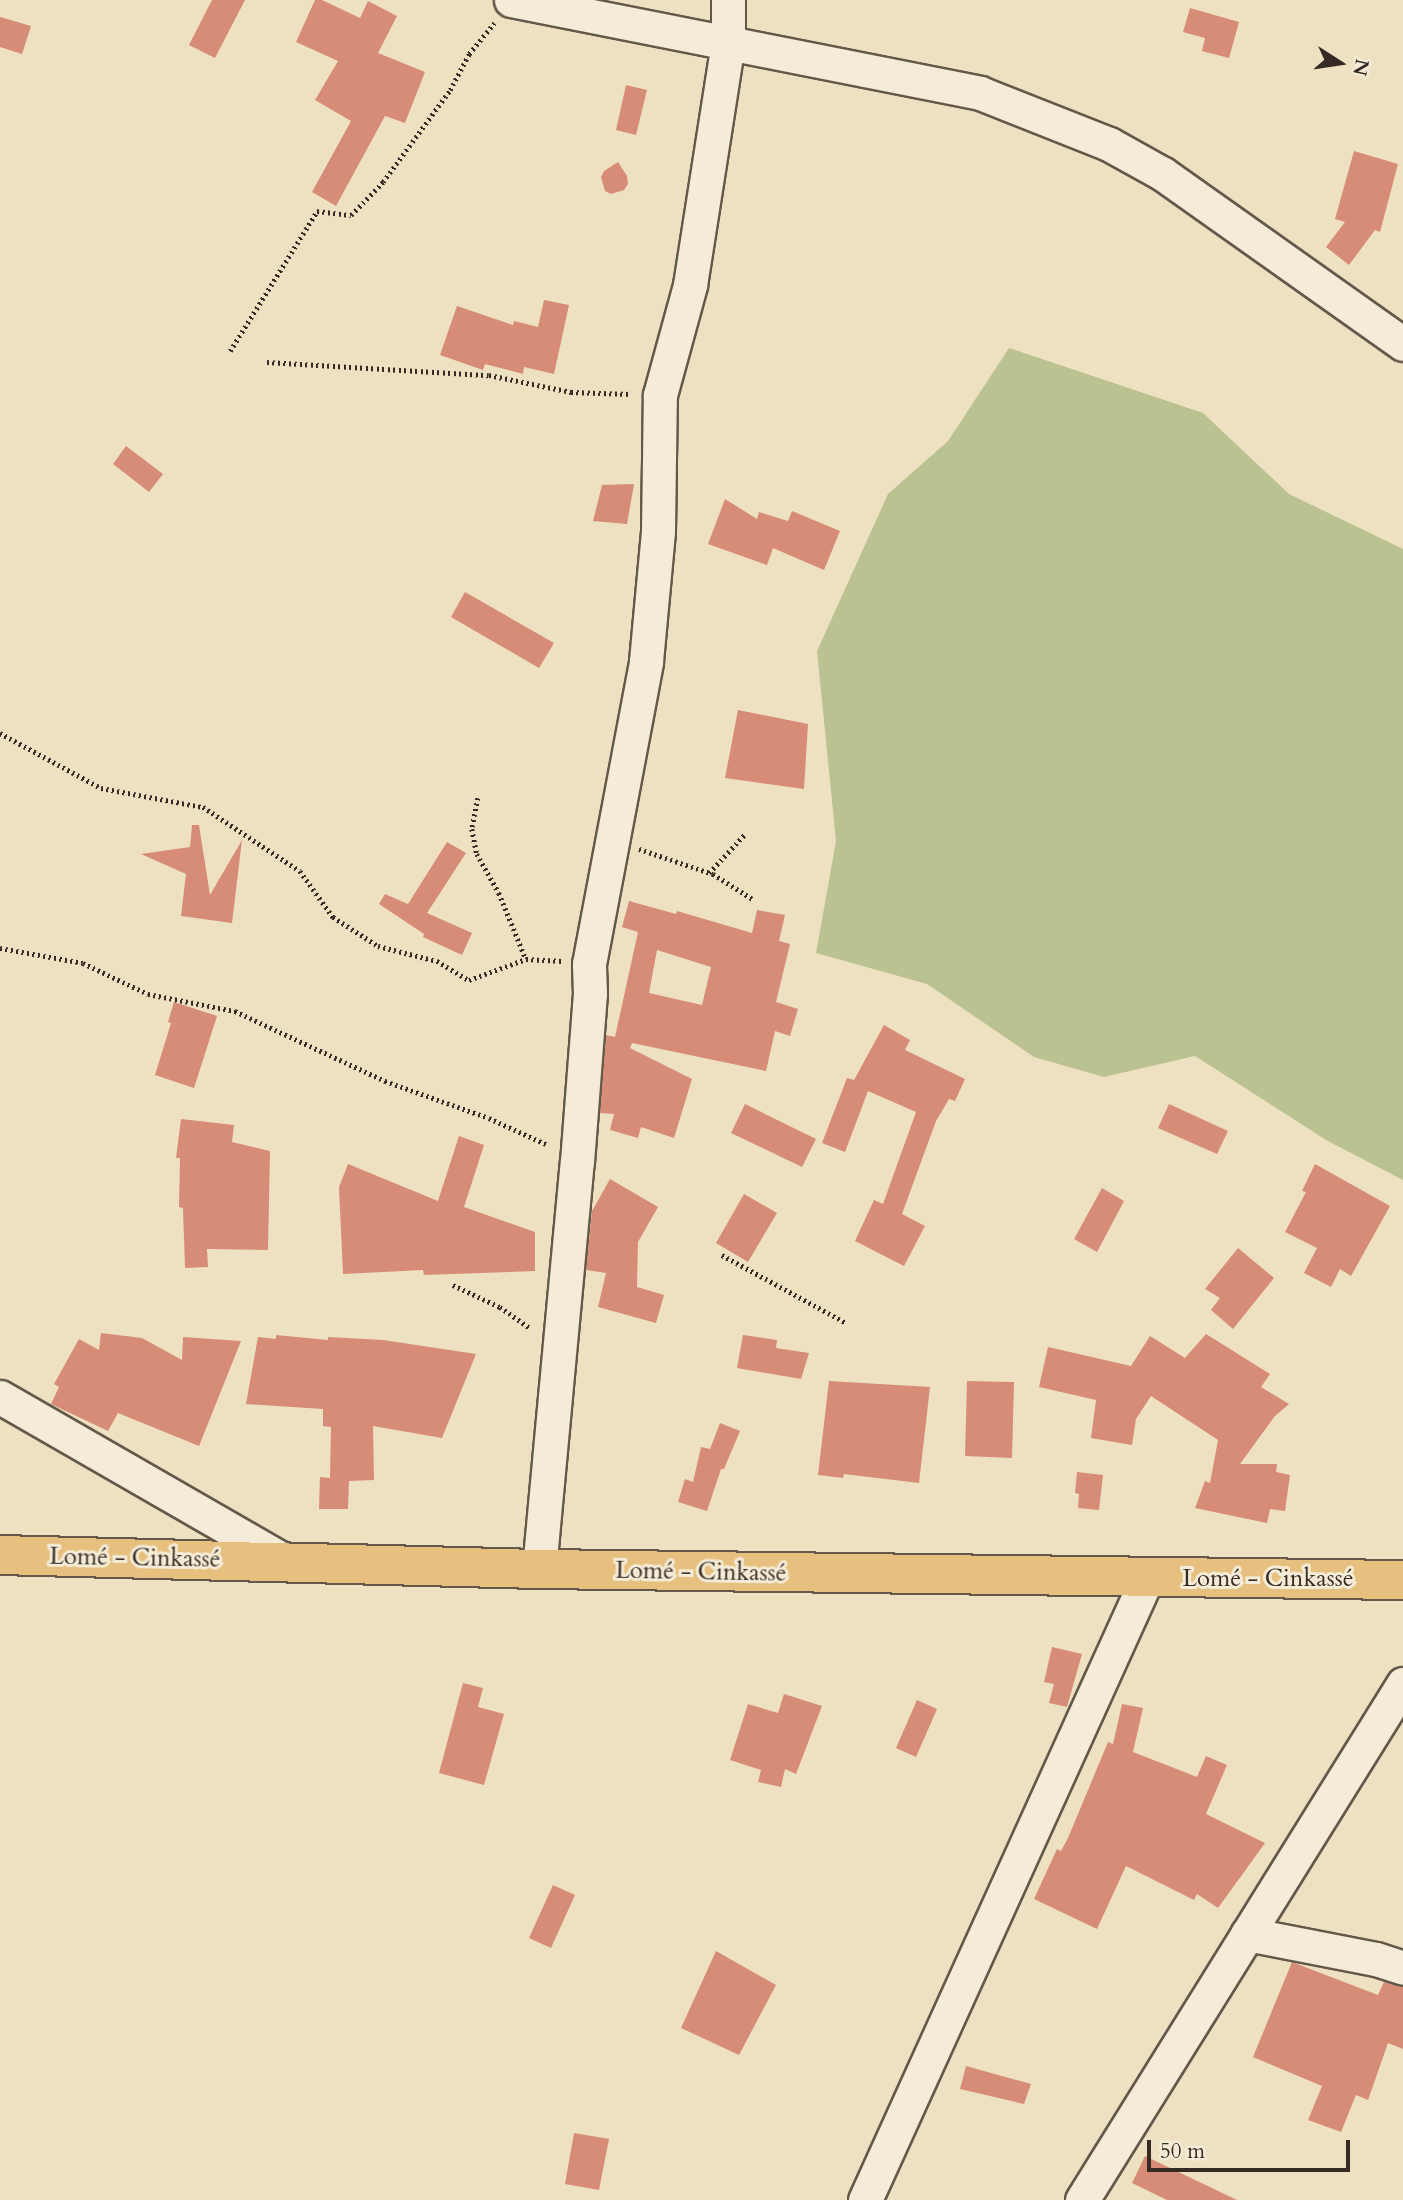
<!DOCTYPE html>
<meta charset="utf-8">
<style>
body{margin:0}
#map{position:relative;width:1403px;height:2200px;overflow:hidden;background:#eee1c1;font-family:Cardo,serif}
div>[style]{position:absolute}
[style*='--x']{left:calc(var(--x)*1px);top:calc(var(--y)*1px);width:calc(var(--w)*1px);rotate:calc(var(--a)*1deg)}
.green>*{inset:0;background:#bbc291}
.building>*{inset:0;background:#d68c77}
.path>*{height:4.5px;margin-top:-2.25px;transform-origin:0;background:repeating-linear-gradient(90deg,#362b24 0 2px,transparent 0 5.5px)}
.roads{filter:drop-shadow(2px 0 #64584b) drop-shadow(-2px 0 #64584b) drop-shadow(0 2px #64584b) drop-shadow(0 -2px #64584b)}
.minor>*{height:33px;margin:-16.5px;padding:0 16.5px;transform-origin:16.5px;border-radius:16.5px;background:#f4ecd7}
.trunk>*{height:38px;margin:-19px;padding:0 19px;transform-origin:19px;border-radius:19px;background:#e7c080}
span{translate:-50% -50%;white-space:nowrap;text-align:center;line-height:1.15;-webkit-text-stroke:6px #f4ecd7;paint-order:stroke}
.street-label{font-size:24px;color:#362b24}
.north{position:absolute;left:1305px;top:28px;width:70px;height:70px;-webkit-text-stroke:5px #f4ecd7;paint-order:stroke;rotate:102deg;font-size:19px;font-weight:700;line-height:28px;text-align:center;color:#362b24}
.north::after{content:'';display:block;margin:auto;width:24px;height:32px;background:#362b24;clip-path:polygon(50% 0,100% 100%,50% 72%,0 100%)}
.scale{position:absolute;left:1147px;top:2140px;width:203px;height:32px;box-sizing:border-box;border:4px solid #362b24;border-top:0;padding-left:9px;font-size:21px;line-height:24px;white-space:nowrap;color:#362b24;-webkit-text-stroke:5px #f4ecd7;paint-order:stroke}
</style>
<div id="map">
<div class="green">
<i style="clip-path:polygon(1009px 348px,1203px 413px,1289px 494px,1403px 549px,1403px 1180px,1326px 1140px,1195px 1056px,1104px 1077px,1034px 1057px,927px 984px,816px 953px,836px 841px,817px 651px,888px 494px,948px 441px)"></i>
</div>
<div class="building">
<i style="clip-path:polygon(212px 0,245px 0,215px 58px,189px 45px)"></i>
<i style="clip-path:polygon(315px 0,322px 0,360px 18px,368px 1px,397px 16px,378px 53px,425px 72px,405px 123px,385px 116px,336px 206px,312px 192px,351px 121px,315px 100px,338px 61px,296px 42px)"></i>
<i style="clip-path:polygon(1190px 8px,1239px 22px,1229px 58px,1202px 51px,1205px 38px,1183px 32px)"></i>
<i style="clip-path:polygon(0 17px,31px 26px,22px 54px,0 47px)"></i>
<i style="clip-path:polygon(626px 85px,647px 90px,636px 135px,616px 130px)"></i>
<i style="clip-path:polygon(1354px 151px,1398px 164px,1380px 232px,1375px 230px,1349px 265px,1326px 247px,1345px 222px,1335px 219px)"></i>
<i style="clip-path:polygon(618px 162px,627px 176px,628px 184px,624px 190px,611px 194px,605px 191px,601px 177px,604px 171px)"></i>
<i style="clip-path:polygon(544px 300px,569px 305px,554px 374px,524px 367px,523px 374px,485px 364px,483px 370px,440px 355px,457px 306px,513px 325px,514px 321px,538px 327px)"></i>
<i style="clip-path:polygon(126px 446px,163px 474px,149px 492px,113px 464px)"></i>
<i style="clip-path:polygon(634px 484px,627px 524px,593px 521px,602px 485px)"></i>
<i style="clip-path:polygon(725px 499px,757px 519px,759px 512px,788px 521px,792px 511px,840px 531px,824px 570px,773px 548px,767px 565px,708px 544px)"></i>
<i style="clip-path:polygon(465px 592px,554px 643px,539px 668px,451px 617px)"></i>
<i style="clip-path:polygon(738px 710px,808px 724px,804px 789px,725px 778px)"></i>
<i style="clip-path:polygon(192px 825px,199px 825px,210px 895px,242px 840px,232px 923px,181px 916px,186px 874px,141px 854px,190px 847px)"></i>
<i style="clip-path:polygon(447px 842px,466px 853px,427px 913px,472px 933px,462px 955px,423px 937px,424px 934px,379px 904px,385px 894px,408px 904px)"></i>
<i style="clip-path:polygon(evenodd,629px 901px,676px 914px,677px 911px,752px 933px,757px 910px,785px 915px,779px 941px,790px 944px,776px 1002px,798px 1009px,790px 1036px,775px 1031px,766px 1071px,632px 1043px,630px 1048px,692px 1079px,674px 1138px,641px 1127px,638px 1138px,610px 1130px,614px 1114px,600px 1113px,606px 1035px,615px 1037px,638px 932px,622px 927px,629px 901px,657px 950px,711px 967px,702px 1005px,649px 993px,657px 950px)"></i>
<i style="clip-path:polygon(174px 1002px,217px 1016px,194px 1088px,155px 1075px,171px 1023px,168px 1022px)"></i>
<i style="clip-path:polygon(884px 1025px,910px 1040px,905px 1050px,965px 1079px,955px 1101px,949px 1099px,936px 1121px,902px 1214px,925px 1226px,904px 1266px,855px 1241px,874px 1200px,883px 1204px,916px 1112px,868px 1091px,845px 1152px,822px 1143px,847px 1078px,854px 1080px)"></i>
<i style="clip-path:polygon(745px 1104px,816px 1139px,802px 1167px,731px 1133px)"></i>
<i style="clip-path:polygon(1169px 1104px,1228px 1131px,1217px 1154px,1158px 1128px)"></i>
<i style="clip-path:polygon(181px 1119px,234px 1125px,232px 1142px,270px 1151px,268px 1250px,207px 1249px,208px 1267px,185px 1268px,183px 1208px,179px 1207px,180px 1158px,176px 1158px)"></i>
<i style="clip-path:polygon(459px 1136px,484px 1145px,464px 1207px,535px 1232px,535px 1271px,424px 1275px,423px 1270px,343px 1274px,339px 1187px,348px 1164px,438px 1201px)"></i>
<i style="clip-path:polygon(1315px 1164px,1390px 1206px,1351px 1276px,1340px 1269px,1331px 1287px,1304px 1273px,1317px 1248px,1285px 1232px,1306px 1192px,1302px 1191px)"></i>
<i style="clip-path:polygon(610px 1179px,658px 1207px,638px 1242px,637px 1287px,664px 1295px,656px 1323px,598px 1307px,606px 1273px,586px 1270px,592px 1211px)"></i>
<i style="clip-path:polygon(1102px 1188px,1124px 1201px,1097px 1252px,1074px 1239px)"></i>
<i style="clip-path:polygon(744px 1194px,777px 1213px,748px 1262px,716px 1243px)"></i>
<i style="clip-path:polygon(1238px 1248px,1274px 1278px,1233px 1329px,1211px 1310px,1220px 1298px,1205px 1289px)"></i>
<i style="clip-path:polygon(101px 1333px,142px 1338px,182px 1360px,183px 1337px,241px 1341px,199px 1446px,118px 1413px,108px 1431px,51px 1404px,59px 1387px,54px 1384px,79px 1339px,99px 1350px)"></i>
<i style="clip-path:polygon(1206px 1334px,1270px 1374px,1261px 1387px,1289px 1404px,1275px 1416px,1240px 1464px,1277px 1464px,1276px 1472px,1290px 1475px,1285px 1511px,1270px 1509px,1267px 1523px,1195px 1508px,1205px 1481px,1210px 1483px,1218px 1440px,1151px 1396px,1136px 1419px,1132px 1445px,1091px 1438px,1096px 1400px,1039px 1387px,1048px 1347px,1131px 1366px,1150px 1336px,1185px 1358px)"></i>
<i style="clip-path:polygon(276px 1335px,328px 1340px,328px 1337px,383px 1340px,476px 1354px,442px 1438px,373px 1426px,374px 1480px,349px 1481px,348px 1509px,319px 1509px,320px 1477px,330px 1478px,331px 1427px,323px 1426px,323px 1409px,246px 1404px,258px 1337px,276px 1339px)"></i>
<i style="clip-path:polygon(743px 1335px,777px 1340px,776px 1348px,809px 1353px,801px 1379px,737px 1368px)"></i>
<i style="clip-path:polygon(829px 1381px,930px 1387px,919px 1483px,844px 1474px,843px 1478px,818px 1475px)"></i>
<i style="clip-path:polygon(967px 1381px,1014px 1382px,1012px 1458px,965px 1456px)"></i>
<i style="clip-path:polygon(720px 1423px,740px 1431px,724px 1469px,721px 1469px,707px 1511px,678px 1502px,685px 1479px,693px 1482px,701px 1447px,710px 1449px)"></i>
<i style="clip-path:polygon(1077px 1472px,1103px 1475px,1099px 1510px,1078px 1508px,1079px 1494px,1075px 1493px)"></i>
<i style="clip-path:polygon(1052px 1647px,1082px 1654px,1067px 1707px,1049px 1703px,1054px 1684px,1044px 1682px)"></i>
<i style="clip-path:polygon(463px 1683px,483px 1688px,478px 1707px,504px 1714px,484px 1785px,439px 1773px)"></i>
<i style="clip-path:polygon(784px 1694px,822px 1706px,796px 1774px,785px 1769px,781px 1787px,758px 1782px,761px 1770px,730px 1760px,748px 1704px,778px 1713px)"></i>
<i style="clip-path:polygon(917px 1700px,937px 1709px,916px 1757px,896px 1748px)"></i>
<i style="clip-path:polygon(1122px 1704px,1143px 1708px,1133px 1752px,1197px 1777px,1206px 1756px,1227px 1765px,1206px 1814px,1265px 1843px,1218px 1908px,1197px 1894px,1194px 1900px,1126px 1866px,1097px 1929px,1034px 1899px,1057px 1849px,1061px 1851px,1068px 1838px,1108px 1742px,1113px 1744px)"></i>
<i style="clip-path:polygon(553px 1885px,575px 1895px,551px 1948px,529px 1938px)"></i>
<i style="clip-path:polygon(716px 1951px,776px 1985px,739px 2055px,681px 2028px)"></i>
<i style="clip-path:polygon(1292px 1962px,1378px 1995px,1384px 1982px,1403px 1987px,1403px 2049px,1388px 2043px,1368px 2100px,1356px 2095px,1341px 2132px,1308px 2120px,1322px 2086px,1253px 2057px)"></i>
<i style="clip-path:polygon(966px 2066px,1031px 2084px,1024px 2104px,960px 2089px)"></i>
<i style="clip-path:polygon(574px 2133px,609px 2139px,599px 2190px,565px 2184px)"></i>
<i style="clip-path:polygon(1145px 2156px,1237px 2200px,1167px 2200px,1132px 2183px)"></i>
</div>
<div class="path">
<i style="--x:230;--y:351;--w:165;--a:-58.1"></i>
<i style="--x:317;--y:211;--w:34;--a:7"></i>
<i style="--x:351;--y:215;--w:46;--a:-45.9"></i>
<i style="--x:383;--y:182;--w:114;--a:-53.9"></i>
<i style="--x:450;--y:90;--w:41;--a:-62.2"></i>
<i style="--x:469;--y:54;--w:40;--a:-51"></i>
<i style="--x:267;--y:362;--w:222;--a:3.4"></i>
<i style="--x:489;--y:375;--w:84;--a:11.7"></i>
<i style="--x:571;--y:392;--w:60;--a:1.9"></i>
<i style="--x:0;--y:733;--w:115;--a:28.6"></i>
<i style="--x:101;--y:788;--w:104;--a:10.6"></i>
<i style="--x:203;--y:807;--w:116;--a:33.4"></i>
<i style="--x:300;--y:871;--w:57;--a:54.3"></i>
<i style="--x:333;--y:917;--w:54;--a:32.8"></i>
<i style="--x:378;--y:946;--w:61;--a:14.3"></i>
<i style="--x:437;--y:961;--w:37;--a:31"></i>
<i style="--x:469;--y:980;--w:61;--a:-20.2"></i>
<i style="--x:526;--y:959;--w:36;--a:3"></i>
<i style="--x:478;--y:798;--w:32;--a:101"></i>
<i style="--x:472;--y:829;--w:25;--a:79"></i>
<i style="--x:477;--y:854;--w:45;--a:60.6"></i>
<i style="--x:499;--y:893;--w:71;--a:67.8"></i>
<i style="--x:639;--y:849;--w:78;--a:18.7"></i>
<i style="--x:713;--y:874;--w:49;--a:32.4"></i>
<i style="--x:709;--y:873;--w:54;--a:-47.2"></i>
<i style="--x:0;--y:948;--w:84;--a:10.2"></i>
<i style="--x:83;--y:963;--w:72;--a:25.5"></i>
<i style="--x:148;--y:994;--w:89;--a:11.1"></i>
<i style="--x:235;--y:1011;--w:166;--a:25"></i>
<i style="--x:385;--y:1081;--w:110;--a:19.6"></i>
<i style="--x:489;--y:1118;--w:65;--a:24.6"></i>
<i style="--x:722;--y:1255;--w:141;--a:28.7"></i>
<i style="--x:453;--y:1285;--w:52;--a:25.1"></i>
<i style="--x:500;--y:1307;--w:38;--a:35"></i>
</div>
<div class="roads">
<div class="minor">
<i style="--x:511;--y:0;--w:478;--a:11.2"></i>
<i style="--x:980;--y:93;--w:139;--a:21.6"></i>
<i style="--x:1109;--y:144;--w:62;--a:29.1"></i>
<i style="--x:1163;--y:174;--w:294;--a:35.3"></i>
<i style="--x:0;--y:1397;--w:331;--a:29.9"></i>
<i style="--x:539;--y:1569;--w:409;--a:-84.7"></i>
<i style="--x:577;--y:1162;--w:169;--a:-85.6"></i>
<i style="--x:590;--y:994;--w:30;--a:-92"></i>
<i style="--x:589;--y:964;--w:308;--a:-79.3"></i>
<i style="--x:646;--y:661;--w:131;--a:-84.7"></i>
<i style="--x:658;--y:531;--w:136;--a:-89.2"></i>
<i style="--x:660;--y:395;--w:114;--a:-74.7"></i>
<i style="--x:690;--y:285;--w:247;--a:-81.1"></i>
<i style="--x:728;--y:41;--w:41;--a:-90"></i>
<i style="--x:1247;--y:1934;--w:131;--a:11"></i>
<i style="--x:1376;--y:1959;--w:28;--a:18"></i>
<i style="--x:865;--y:2200;--w:683;--a:-65.61"></i>
<i style="--x:1082;--y:2200;--w:608;--a:-58.11"></i>
</div>
<div class="trunk">
<i style="--x:0;--y:1555;--w:539;--a:1.49"></i>
<i style="--x:539;--y:1569;--w:864;--a:0.73"></i>
</div>
</div>
<div class="street-label">
<span style="left:135px;top:1558px;rotate:1deg">Lomé - Cinkassé</span>
<span style="left:701px;top:1572px;rotate:1deg">Lomé - Cinkassé</span>
<span style="left:1268px;top:1579px">Lomé - Cinkassé</span>
</div>
<div class="north">N</div>
<div class="scale">50 m</div>
</div>
